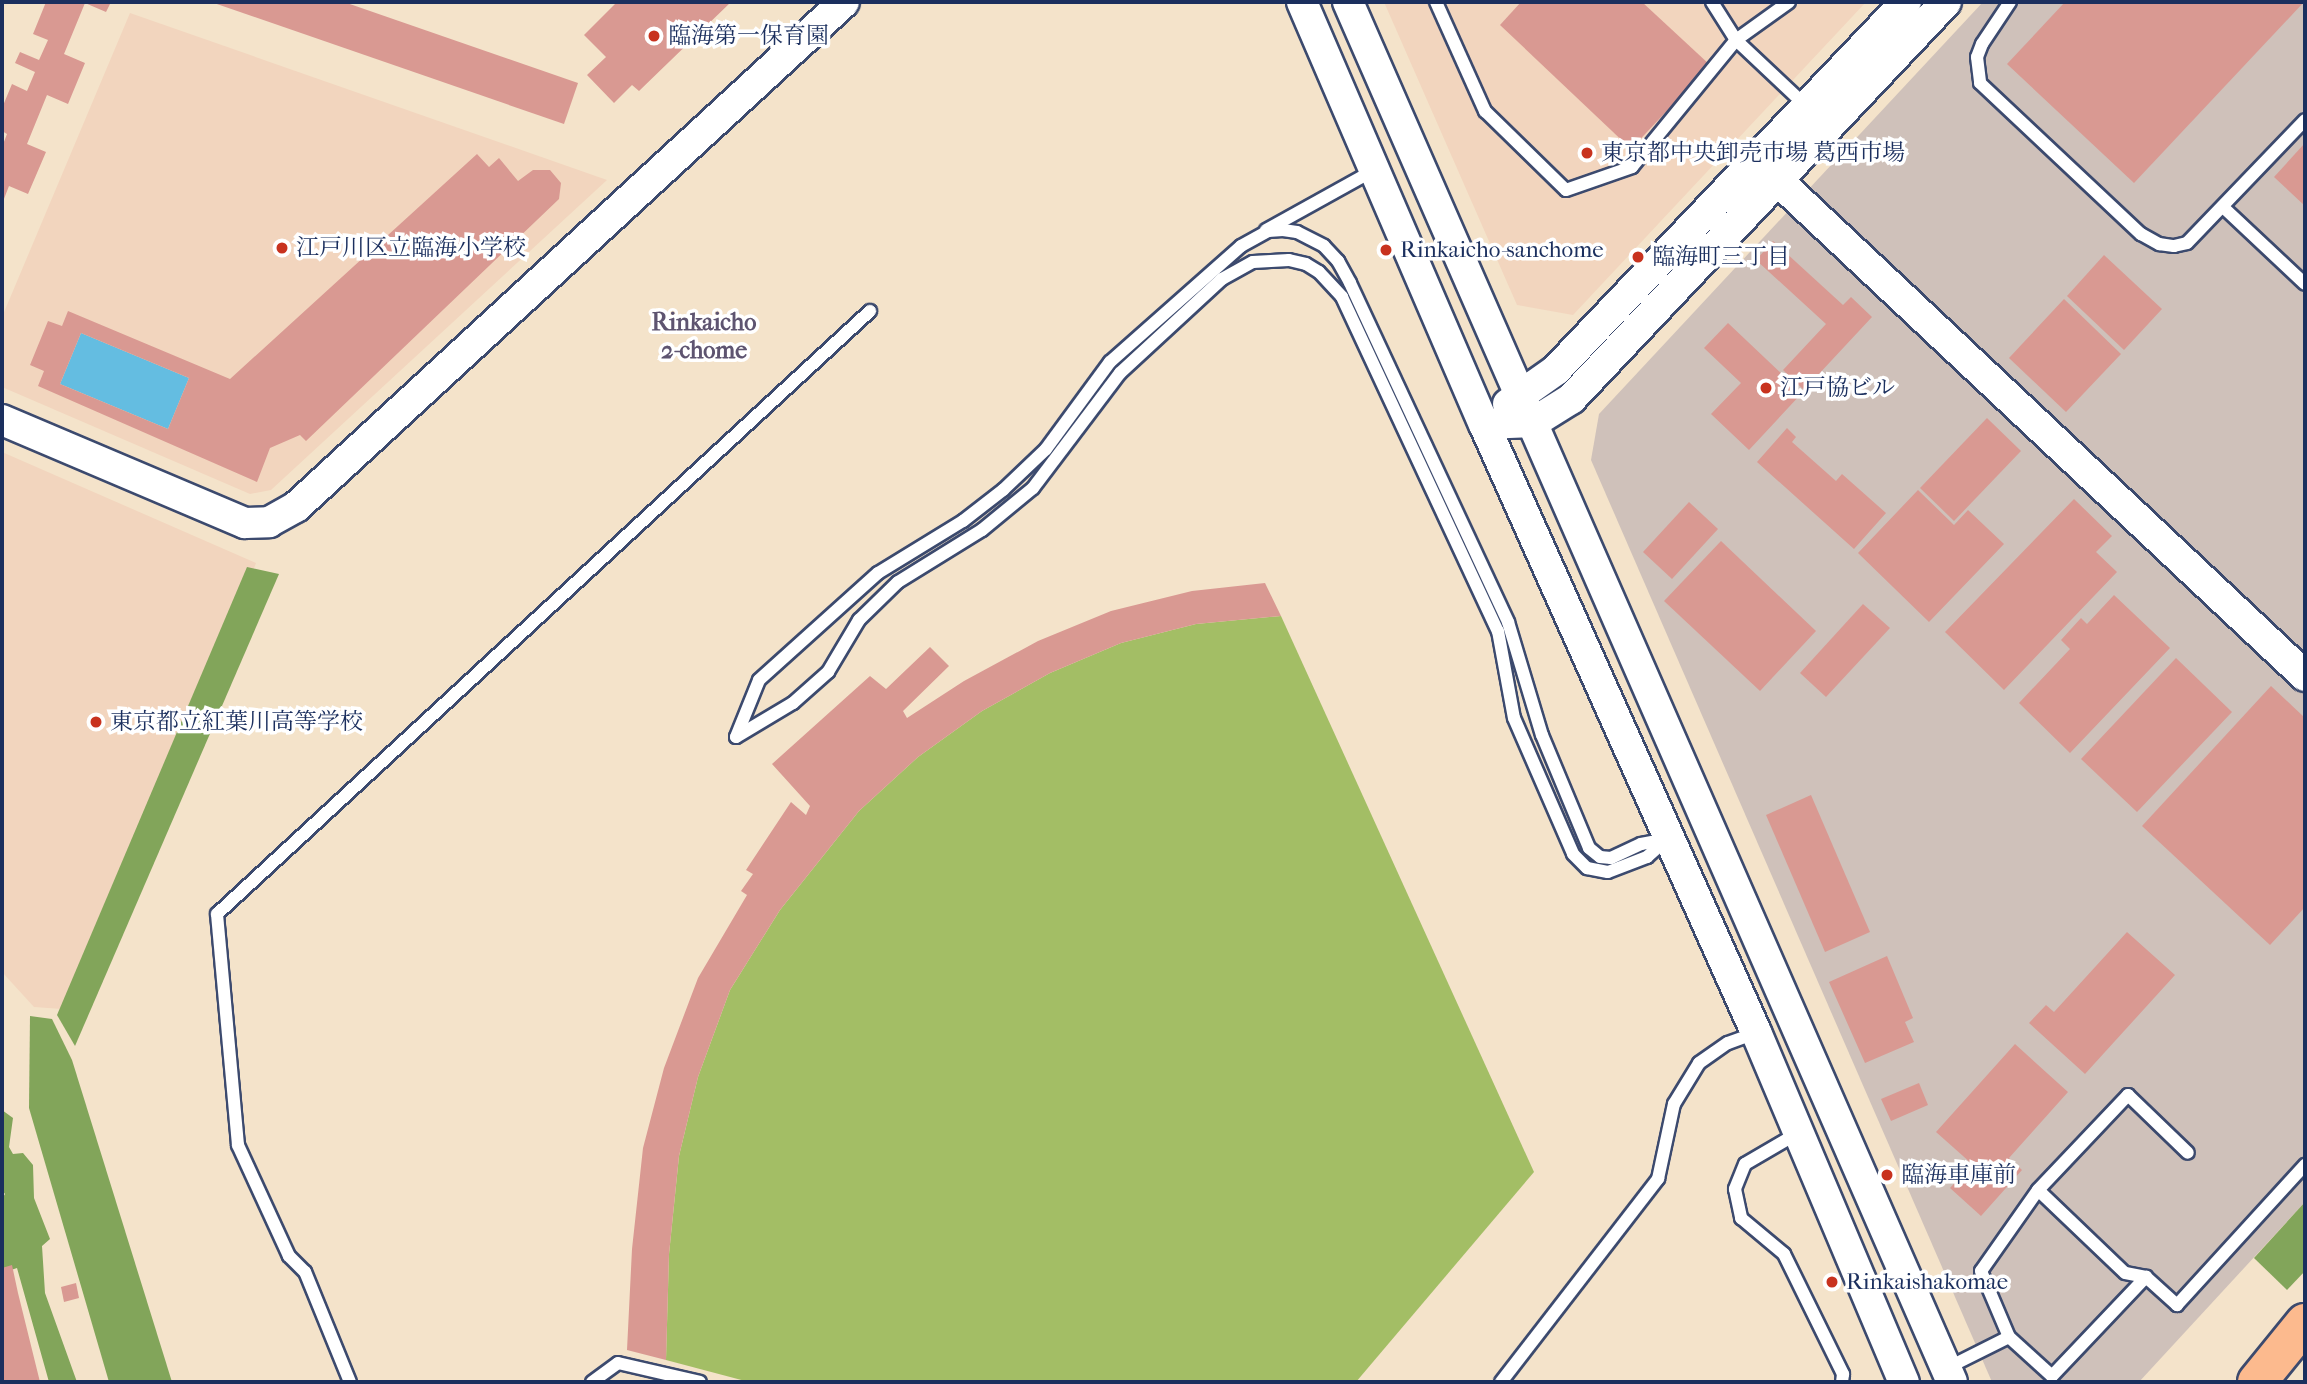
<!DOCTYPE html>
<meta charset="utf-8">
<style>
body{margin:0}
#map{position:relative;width:2307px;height:1384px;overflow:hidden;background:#f4e3ca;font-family:"IM FELL French Canon","Noto Serif JP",serif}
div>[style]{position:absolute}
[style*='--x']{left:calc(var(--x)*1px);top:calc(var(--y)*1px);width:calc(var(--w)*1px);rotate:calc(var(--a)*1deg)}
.built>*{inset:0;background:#f2d5be}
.industrial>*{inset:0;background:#cfc1ba}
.green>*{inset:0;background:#a3be65}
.forest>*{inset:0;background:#82a55a}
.water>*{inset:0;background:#64bde1}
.building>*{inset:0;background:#d99992}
.roads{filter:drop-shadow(2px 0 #3c4a6e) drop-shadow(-2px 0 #3c4a6e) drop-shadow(0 2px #3c4a6e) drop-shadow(0 -2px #3c4a6e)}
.service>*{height:12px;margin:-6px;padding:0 6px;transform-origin:6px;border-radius:6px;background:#fff}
.tertiary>*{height:30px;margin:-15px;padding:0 15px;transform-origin:15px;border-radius:15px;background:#fff}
.trunk>*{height:38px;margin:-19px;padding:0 19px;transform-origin:19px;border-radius:19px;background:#fcba8e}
.dots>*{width:19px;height:19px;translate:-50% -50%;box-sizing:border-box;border:4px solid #fff;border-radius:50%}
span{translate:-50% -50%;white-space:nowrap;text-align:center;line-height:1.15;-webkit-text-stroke:7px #fff;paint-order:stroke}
.poi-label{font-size:23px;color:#1b2f5e}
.left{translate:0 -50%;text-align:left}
.neighbourhood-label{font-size:24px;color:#5e5470;font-weight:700}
.frame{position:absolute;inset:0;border:4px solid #1b2f5e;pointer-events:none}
</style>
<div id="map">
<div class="built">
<i style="clip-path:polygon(1384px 2px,1866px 2px,1573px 315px,1517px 305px)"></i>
<i style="clip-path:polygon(130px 13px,607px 180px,271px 490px,250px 494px,2px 387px,2px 317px)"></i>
<i style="clip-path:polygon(2px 452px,256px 563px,230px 633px,62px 1009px,34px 1007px,2px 972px)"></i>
</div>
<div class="industrial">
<i style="clip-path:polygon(1983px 2px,2305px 2px,2305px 1202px,2139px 1382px,1992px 1382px,1591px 460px,1599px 414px)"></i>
</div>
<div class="green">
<i style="clip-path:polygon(1281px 616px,1534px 1172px,1356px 1382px,749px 1382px,666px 1360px,669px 1254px,679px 1156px,698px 1077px,730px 990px,780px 910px,859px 811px,918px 757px,982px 711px,1050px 673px,1121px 643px,1196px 624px)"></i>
</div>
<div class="forest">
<i style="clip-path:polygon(247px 567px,279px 574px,75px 1046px,57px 1015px)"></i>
<i style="clip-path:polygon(30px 1016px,52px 1019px,72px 1060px,172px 1382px,109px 1382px,29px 1108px)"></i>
<i style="clip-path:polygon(2px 1110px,13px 1118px,9px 1147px,13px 1154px,23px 1153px,33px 1165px,34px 1198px,50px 1239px,42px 1246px,45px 1293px,77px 1382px,49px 1382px,17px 1268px,2px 1273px,2px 1199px,5px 1194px,2px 1190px)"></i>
<i style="clip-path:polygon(2305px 1202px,2305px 1271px,2287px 1290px,2254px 1258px)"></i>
</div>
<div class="water">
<i style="clip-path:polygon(81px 333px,189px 378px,168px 429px,60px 384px)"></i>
</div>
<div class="building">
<i style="clip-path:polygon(46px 2px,111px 2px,106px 12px,85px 3px,64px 54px,85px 63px,68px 104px,47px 95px,27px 144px,46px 152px,28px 194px,9px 186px,2px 204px,2px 147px,7px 134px,2px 131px,2px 108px,12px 84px,27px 91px,35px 72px,15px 63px,20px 52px,39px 60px,48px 40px,33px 34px)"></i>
<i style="clip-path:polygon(211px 2px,344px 2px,578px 83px,564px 124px)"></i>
<i style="clip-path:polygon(617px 2px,731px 2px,639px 91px,632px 85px,614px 103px,587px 75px,606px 57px,584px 35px)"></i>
<i style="clip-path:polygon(1521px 2px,1642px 2px,1710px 65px,1631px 149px,1500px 25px)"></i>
<i style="clip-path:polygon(2065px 2px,2304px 2px,2134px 183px,2007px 64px)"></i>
<i style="clip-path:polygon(2305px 143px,2305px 206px,2274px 177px)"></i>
<i style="clip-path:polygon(evenodd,477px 154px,489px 167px,499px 158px,518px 181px,533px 170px,550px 170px,561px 183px,559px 199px,306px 441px,300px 435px,270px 448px,257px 482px,38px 386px,44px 371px,30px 365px,48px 321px,62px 326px,68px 311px,230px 379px,477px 154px,81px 333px,189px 378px,168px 429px,60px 384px,81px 333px)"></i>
<i style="clip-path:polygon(1773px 241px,1843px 305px,1851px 297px,1872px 317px,1804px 390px,1783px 370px,1826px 324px,1756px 260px)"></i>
<i style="clip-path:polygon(2104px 255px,2162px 309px,2124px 350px,2067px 296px)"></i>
<i style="clip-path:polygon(2064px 299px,2121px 354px,2066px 412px,2009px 358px)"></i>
<i style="clip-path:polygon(1728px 323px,1802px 393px,1749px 450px,1711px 414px,1741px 383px,1704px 348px)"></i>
<i style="clip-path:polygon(1987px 418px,2021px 451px,1954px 521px,1920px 488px)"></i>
<i style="clip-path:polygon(1787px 428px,1796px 437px,1792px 442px,1836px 481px,1842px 474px,1886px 513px,1854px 549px,1757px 462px)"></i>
<i style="clip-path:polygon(1918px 490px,1954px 525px,1968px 510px,2004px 544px,1929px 622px,1858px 553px)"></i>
<i style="clip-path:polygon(2074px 499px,2112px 536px,2096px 552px,2117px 572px,2004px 690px,1945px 632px)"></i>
<i style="clip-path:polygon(1689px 502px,1718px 529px,1672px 579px,1643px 552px)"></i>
<i style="clip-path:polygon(1721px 541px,1816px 631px,1760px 691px,1664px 601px)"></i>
<i style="clip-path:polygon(1265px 583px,1281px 616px,1196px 624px,1121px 643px,1050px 673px,982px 711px,918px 757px,859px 811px,780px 910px,730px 990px,698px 1077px,679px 1156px,669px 1254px,666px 1360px,627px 1350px,632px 1249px,643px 1148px,664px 1068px,698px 978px,747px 895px,741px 891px,753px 874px,746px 870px,791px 802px,806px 815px,810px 806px,772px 764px,870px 676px,886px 689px,930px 647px,949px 666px,903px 711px,907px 718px,964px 681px,1038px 641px,1111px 611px,1192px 591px)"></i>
<i style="clip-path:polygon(2114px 595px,2170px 648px,2070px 753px,2019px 703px,2070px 649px,2061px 640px,2081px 618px,2087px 624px)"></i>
<i style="clip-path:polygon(1863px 604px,1890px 628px,1826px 697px,1800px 673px)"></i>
<i style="clip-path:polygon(2176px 658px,2232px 712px,2137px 812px,2081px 759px)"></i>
<i style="clip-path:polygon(2271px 686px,2305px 718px,2305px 907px,2270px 945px,2142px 826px)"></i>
<i style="clip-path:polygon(1811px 795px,1870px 932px,1825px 952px,1766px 815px)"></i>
<i style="clip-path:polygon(2127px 932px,2175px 975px,2085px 1074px,2029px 1023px,2046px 1005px,2054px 1012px)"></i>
<i style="clip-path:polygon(1887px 956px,1913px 1018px,1905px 1022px,1914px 1042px,1865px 1063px,1829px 982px)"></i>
<i style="clip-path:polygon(2015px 1044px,2068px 1092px,2009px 1158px,2022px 1170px,1981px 1216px,1950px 1188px,1972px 1164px,1936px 1132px)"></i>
<i style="clip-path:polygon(1919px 1083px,1928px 1105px,1891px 1121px,1881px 1099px)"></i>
<i style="clip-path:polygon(12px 1265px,18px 1293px,40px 1382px,2px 1382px,2px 1268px)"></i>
<i style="clip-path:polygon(76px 1283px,79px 1298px,64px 1302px,61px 1287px)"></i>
</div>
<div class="roads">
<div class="service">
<i style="--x:1436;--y:2;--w:120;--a:65.8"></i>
<i style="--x:1485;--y:111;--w:113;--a:44.3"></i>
<i style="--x:1566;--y:190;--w:70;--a:-19.2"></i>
<i style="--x:1632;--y:167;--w:164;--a:-50.7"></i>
<i style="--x:1736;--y:40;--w:45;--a:-122.3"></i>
<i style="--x:1789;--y:2;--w:65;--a:144.4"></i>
<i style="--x:1736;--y:40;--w:98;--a:43.3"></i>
<i style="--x:2010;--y:2;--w:50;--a:123.7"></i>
<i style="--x:1982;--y:44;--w:14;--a:111"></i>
<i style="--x:1977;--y:57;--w:26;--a:83"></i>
<i style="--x:1980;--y:83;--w:221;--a:43.2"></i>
<i style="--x:2141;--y:234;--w:21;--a:29"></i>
<i style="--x:2159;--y:244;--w:15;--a:8"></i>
<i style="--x:2174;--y:246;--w:13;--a:-13"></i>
<i style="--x:2187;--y:243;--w:170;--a:-46.2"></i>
<i style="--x:2223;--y:207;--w:112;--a:43.2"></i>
<i style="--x:1266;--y:230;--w:126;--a:-29"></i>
<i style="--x:736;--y:737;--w:61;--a:-68"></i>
<i style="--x:759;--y:680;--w:160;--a:-42"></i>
<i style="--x:878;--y:573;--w:100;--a:-31.5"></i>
<i style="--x:963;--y:521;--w:51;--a:-37.8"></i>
<i style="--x:1003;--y:490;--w:59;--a:-43.6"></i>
<i style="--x:1046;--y:449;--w:108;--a:-53.7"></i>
<i style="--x:1110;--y:362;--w:175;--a:-41.5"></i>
<i style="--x:1241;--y:246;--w:31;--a:-29"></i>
<i style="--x:1268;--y:231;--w:15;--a:-4"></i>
<i style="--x:1283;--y:230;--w:14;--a:8"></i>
<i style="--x:1297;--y:232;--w:30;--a:27"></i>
<i style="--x:1324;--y:246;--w:21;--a:47"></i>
<i style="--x:1338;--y:261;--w:25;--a:61"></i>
<i style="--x:1350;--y:283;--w:374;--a:65"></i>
<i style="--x:1508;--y:622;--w:118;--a:73.3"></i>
<i style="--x:1542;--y:735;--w:122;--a:67.4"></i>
<i style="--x:1589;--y:848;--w:14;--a:39"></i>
<i style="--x:1600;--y:857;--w:11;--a:5"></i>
<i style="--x:1611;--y:858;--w:33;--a:-25"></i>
<i style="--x:1641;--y:844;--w:26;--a:-11"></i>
<i style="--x:736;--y:737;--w:66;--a:-30.8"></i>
<i style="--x:793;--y:703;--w:47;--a:-41.5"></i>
<i style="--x:828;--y:672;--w:61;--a:-59.2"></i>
<i style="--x:859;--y:620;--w:54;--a:-44.3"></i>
<i style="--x:898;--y:582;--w:99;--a:-31.8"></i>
<i style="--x:982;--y:530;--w:66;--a:-39.5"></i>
<i style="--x:1033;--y:488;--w:144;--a:-52.9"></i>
<i style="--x:1120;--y:373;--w:139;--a:-42.7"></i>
<i style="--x:1222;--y:279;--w:35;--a:-29"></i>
<i style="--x:1253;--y:262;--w:36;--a:-3"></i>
<i style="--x:1289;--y:260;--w:17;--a:13"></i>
<i style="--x:1306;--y:264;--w:15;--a:32"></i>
<i style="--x:1319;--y:272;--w:34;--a:47"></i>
<i style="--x:1342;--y:297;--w:369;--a:65"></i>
<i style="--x:1498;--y:631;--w:88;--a:79.6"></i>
<i style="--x:1514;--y:718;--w:148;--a:66.5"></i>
<i style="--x:1573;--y:854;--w:20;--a:45"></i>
<i style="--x:1587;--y:868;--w:21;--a:11"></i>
<i style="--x:1608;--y:872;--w:42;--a:-21"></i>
<i style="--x:1647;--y:857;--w:27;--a:-42"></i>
<i style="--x:1798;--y:1133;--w:61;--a:149.7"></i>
<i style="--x:1745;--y:1164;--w:27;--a:112"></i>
<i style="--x:1735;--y:1189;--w:30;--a:78"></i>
<i style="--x:1741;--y:1218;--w:56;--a:39.9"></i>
<i style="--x:1784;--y:1254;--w:134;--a:63.8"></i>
<i style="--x:1843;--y:1374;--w:8;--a:97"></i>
<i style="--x:2038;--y:1190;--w:131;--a:-46.5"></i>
<i style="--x:2128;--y:1095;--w:83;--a:44"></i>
<i style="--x:2146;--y:1277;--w:21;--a:-169"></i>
<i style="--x:2125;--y:1273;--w:120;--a:-136.3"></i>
<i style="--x:2038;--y:1190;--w:99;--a:125.1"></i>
<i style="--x:1981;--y:1271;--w:72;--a:67"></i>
<i style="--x:2009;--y:1337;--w:58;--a:42.2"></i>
<i style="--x:2052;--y:1376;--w:137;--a:-46.5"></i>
<i style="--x:2146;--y:1277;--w:42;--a:42.1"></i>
<i style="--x:2177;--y:1305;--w:190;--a:-47.6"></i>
<i style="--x:1947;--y:1368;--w:69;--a:-26.6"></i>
<i style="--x:350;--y:1382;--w:119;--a:-112.2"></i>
<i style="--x:305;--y:1272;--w:23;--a:-135"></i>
<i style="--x:289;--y:1256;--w:122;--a:-114.7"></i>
<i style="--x:238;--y:1145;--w:232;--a:-95.2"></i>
<i style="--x:217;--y:914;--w:889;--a:-42.72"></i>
<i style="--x:592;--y:1382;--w:32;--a:-36"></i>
<i style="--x:618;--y:1363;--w:84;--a:13"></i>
<i style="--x:1501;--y:1382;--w:257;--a:-52.3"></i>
<i style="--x:1658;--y:1179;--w:77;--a:-78"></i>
<i style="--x:1674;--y:1104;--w:48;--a:-58.6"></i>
<i style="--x:1699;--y:1063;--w:35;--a:-35"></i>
<i style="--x:1728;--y:1043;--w:29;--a:-20"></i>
</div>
<div class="tertiary">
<i style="--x:1302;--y:2;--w:460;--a:66.7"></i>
<i style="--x:1484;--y:424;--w:666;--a:65.9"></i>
<i style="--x:1756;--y:1032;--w:380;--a:67.1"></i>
<i style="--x:1348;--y:2;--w:1506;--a:66.36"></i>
<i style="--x:1757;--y:161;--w:752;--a:43.22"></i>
<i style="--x:1508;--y:404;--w:59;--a:-35.3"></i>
<i style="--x:1556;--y:370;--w:508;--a:-46.44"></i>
<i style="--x:2;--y:420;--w:264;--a:23"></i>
<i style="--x:245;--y:523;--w:24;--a:-2"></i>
<i style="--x:269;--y:522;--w:31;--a:-29"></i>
<i style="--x:296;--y:507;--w:745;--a:-42.66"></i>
<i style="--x:1484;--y:424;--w:50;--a:-2.3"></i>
<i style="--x:1534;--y:422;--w:44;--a:-31.9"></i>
<i style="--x:1571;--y:399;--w:546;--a:-46.63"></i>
</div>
<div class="trunk">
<i style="--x:2257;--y:1382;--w:76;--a:-50.9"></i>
</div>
</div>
<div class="dots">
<i style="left:654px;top:36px;background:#c8321e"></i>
<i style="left:1587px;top:153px;background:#c8321e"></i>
<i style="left:282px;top:248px;background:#c8321e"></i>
<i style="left:1386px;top:250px;background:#c8321e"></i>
<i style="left:1638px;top:257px;background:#c8321e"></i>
<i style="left:1766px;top:388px;background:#c8321e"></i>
<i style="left:96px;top:722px;background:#c8321e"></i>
<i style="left:1887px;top:1175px;background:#c8321e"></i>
<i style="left:1832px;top:1282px;background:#c8321e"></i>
</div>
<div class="poi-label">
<span class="left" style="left:668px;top:36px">臨海第一保育園</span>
<span class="left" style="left:1601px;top:153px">東京都中央卸売市場 葛西市場</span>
<span class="left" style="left:296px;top:248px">江戸川区立臨海小学校</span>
<span class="left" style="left:1400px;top:250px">Rinkaicho-sanchome</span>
<span class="left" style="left:1652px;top:257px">臨海町三丁目</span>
<span class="left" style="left:1780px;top:388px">江戸協ビル</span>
<span class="left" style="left:110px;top:722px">東京都立紅葉川高等学校</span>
<span class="left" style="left:1901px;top:1175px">臨海車庫前</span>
<span class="left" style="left:1846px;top:1282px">Rinkaishakomae</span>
</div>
<div class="neighbourhood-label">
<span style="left:704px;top:337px">Rinkaicho<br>2-chome</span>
</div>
<div class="frame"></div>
</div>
